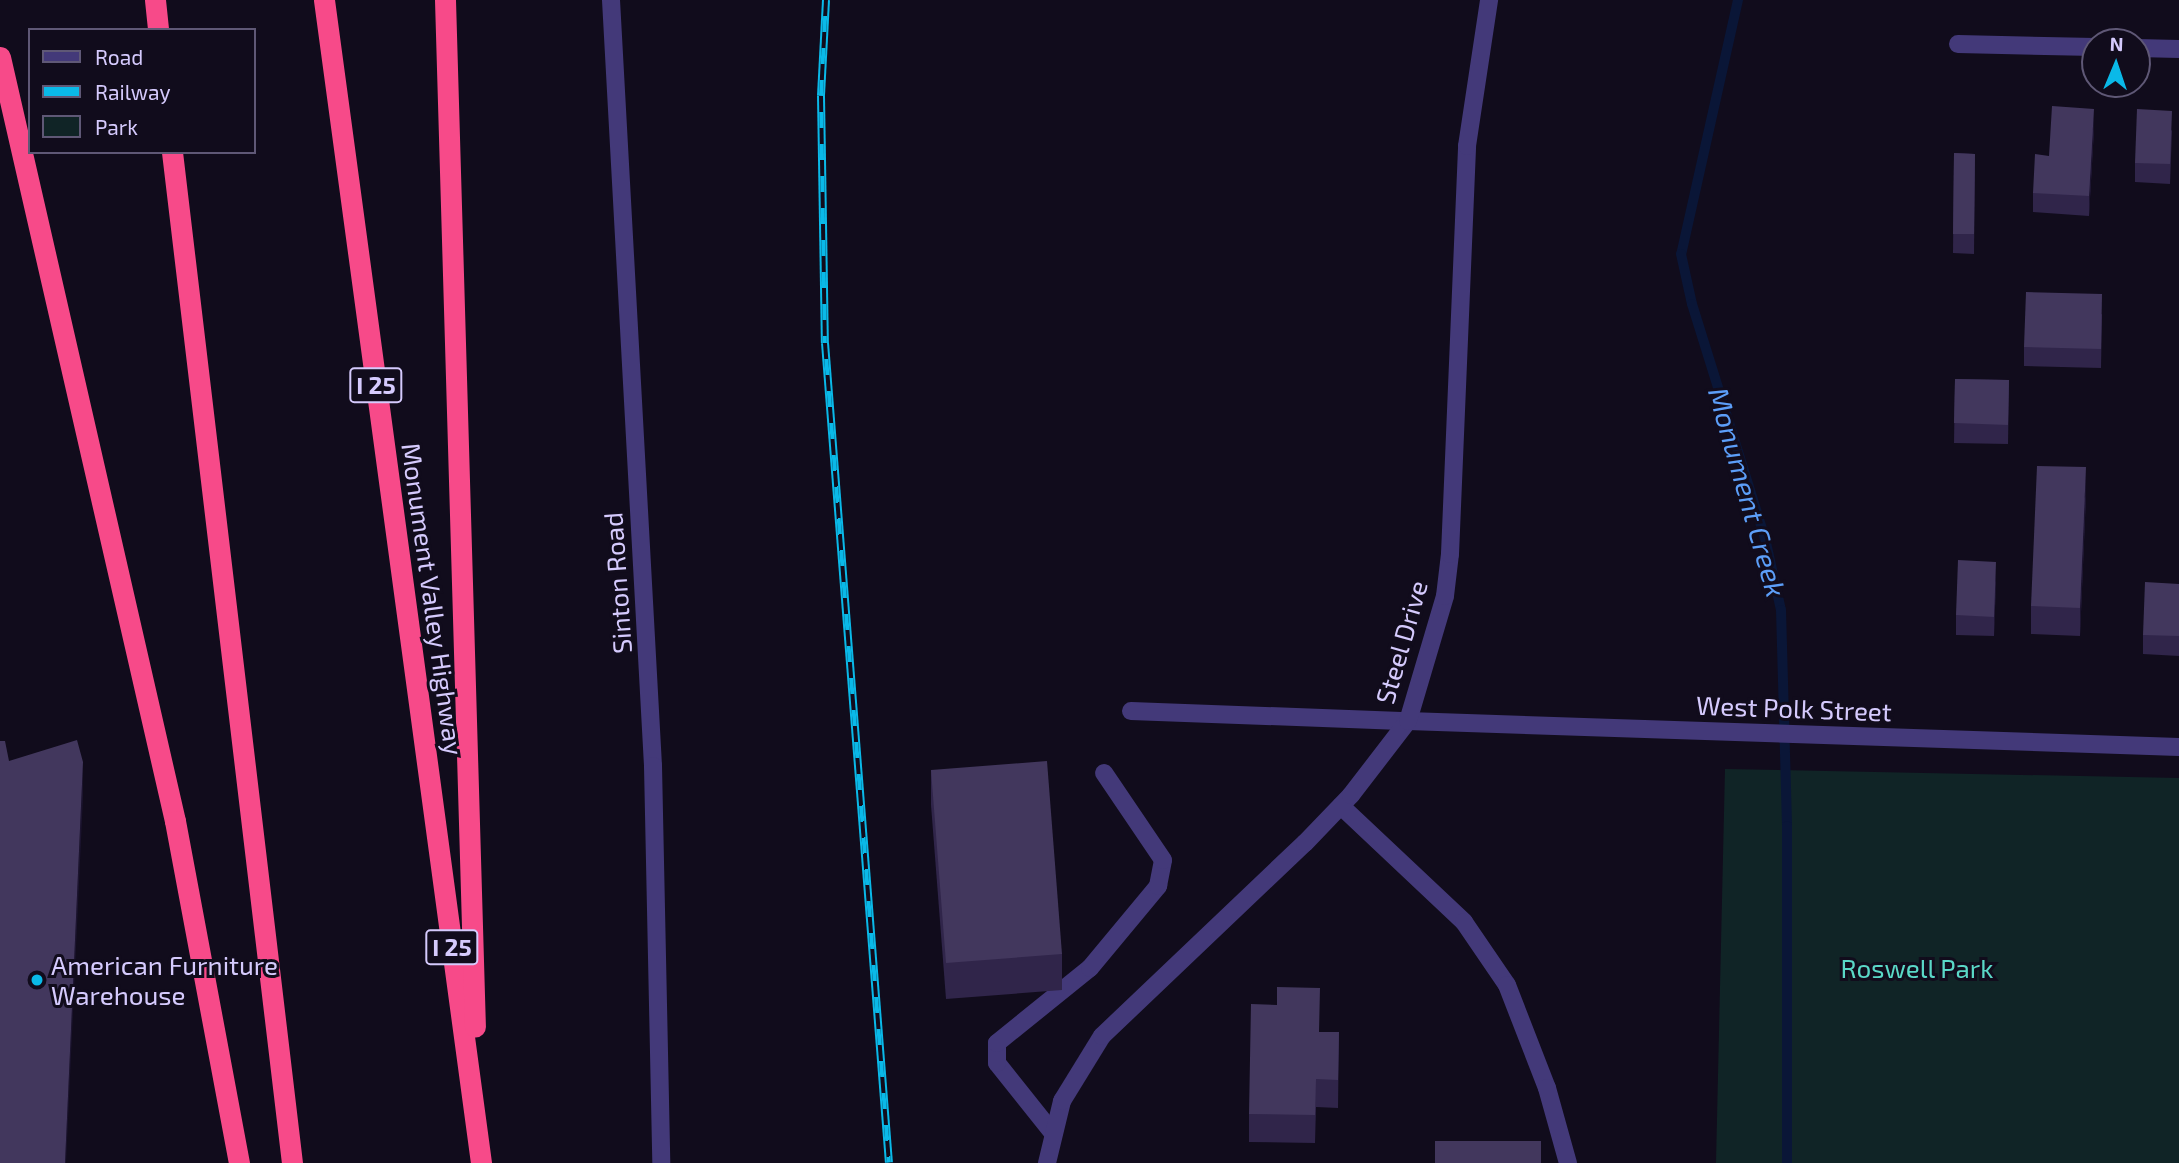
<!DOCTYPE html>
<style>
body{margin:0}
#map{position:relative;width:2179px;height:1163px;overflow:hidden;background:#110c1c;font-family:"Exo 2",sans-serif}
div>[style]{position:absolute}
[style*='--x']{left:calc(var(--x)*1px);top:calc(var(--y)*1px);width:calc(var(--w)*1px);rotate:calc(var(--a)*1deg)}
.green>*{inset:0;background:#102426}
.stream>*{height:10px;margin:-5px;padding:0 5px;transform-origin:5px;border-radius:5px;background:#0a1637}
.lane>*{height:18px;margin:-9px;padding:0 9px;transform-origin:9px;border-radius:9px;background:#433979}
.street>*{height:18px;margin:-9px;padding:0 9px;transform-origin:9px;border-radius:9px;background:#433979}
.highway>*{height:21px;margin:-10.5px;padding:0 10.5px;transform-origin:10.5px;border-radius:10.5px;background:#f74a89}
.rail>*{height:8px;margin-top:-4px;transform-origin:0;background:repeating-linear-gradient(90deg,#110c1c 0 16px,#0ab9e8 0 32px);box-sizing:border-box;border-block:2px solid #0ab9e8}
.wall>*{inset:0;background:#30254a}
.shaded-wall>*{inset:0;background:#1c142f}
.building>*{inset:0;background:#42375d}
.dots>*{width:19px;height:19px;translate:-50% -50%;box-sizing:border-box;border:4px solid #110c1c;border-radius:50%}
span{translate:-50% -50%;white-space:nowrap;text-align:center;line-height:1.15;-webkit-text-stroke:6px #110c1c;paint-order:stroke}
.shield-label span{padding:2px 5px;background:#110c1c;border:2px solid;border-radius:5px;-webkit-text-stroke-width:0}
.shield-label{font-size:24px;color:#d5cafd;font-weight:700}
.street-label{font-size:26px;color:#d5cafd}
.poi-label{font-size:26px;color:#d5cafd}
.left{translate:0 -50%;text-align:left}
.park-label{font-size:26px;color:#5ad8c7}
.water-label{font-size:28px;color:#5c9ef8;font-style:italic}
.legend{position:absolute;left:28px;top:28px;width:228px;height:126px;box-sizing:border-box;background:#110c1c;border:2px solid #5f5876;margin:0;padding:9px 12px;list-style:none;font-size:21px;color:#d5cafd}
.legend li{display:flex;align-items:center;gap:14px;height:35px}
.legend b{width:35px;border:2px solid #5f5876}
.north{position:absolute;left:2081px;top:28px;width:70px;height:70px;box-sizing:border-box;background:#110c1c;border:2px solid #5f5876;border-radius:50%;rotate:2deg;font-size:19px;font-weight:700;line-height:28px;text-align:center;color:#d5cafd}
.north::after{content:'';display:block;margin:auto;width:24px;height:32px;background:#0ab9e8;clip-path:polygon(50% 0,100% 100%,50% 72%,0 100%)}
</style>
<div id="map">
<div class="green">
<i style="clip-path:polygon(1725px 769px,2179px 778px,2179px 1163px,1716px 1163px)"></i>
</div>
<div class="stream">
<i style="--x:1738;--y:0;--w:260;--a:102.6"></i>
<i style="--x:1681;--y:254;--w:51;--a:77.6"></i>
<i style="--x:1692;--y:304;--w:245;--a:72.7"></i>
<i style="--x:1765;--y:538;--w:74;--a:77.5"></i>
<i style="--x:1781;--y:610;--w:216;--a:88.4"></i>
<i style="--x:1787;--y:826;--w:337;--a:90"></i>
</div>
<div class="lane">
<i style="--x:1131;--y:711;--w:277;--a:2.1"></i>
<i style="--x:1341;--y:806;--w:169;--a:43.3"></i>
<i style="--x:1464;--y:922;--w:76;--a:55.7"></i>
<i style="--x:1507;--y:985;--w:110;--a:68.8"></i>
<i style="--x:1547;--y:1088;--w:78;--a:74.4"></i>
<i style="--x:1052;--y:1132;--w:88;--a:-128.6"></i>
<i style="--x:997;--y:1063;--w:20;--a:-90"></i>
<i style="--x:997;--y:1043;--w:119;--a:-38.9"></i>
<i style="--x:1090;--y:968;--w:107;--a:-50.3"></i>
<i style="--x:1158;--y:886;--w:26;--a:-79"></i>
<i style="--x:1163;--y:860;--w:105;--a:-124.1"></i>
</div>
<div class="street">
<i style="--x:611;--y:0;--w:767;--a:86.86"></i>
<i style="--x:653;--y:766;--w:397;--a:88.8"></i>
<i style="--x:1958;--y:44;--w:137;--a:1.3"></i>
<i style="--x:2137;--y:48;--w:42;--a:1.4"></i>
<i style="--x:1408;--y:721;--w:771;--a:1.93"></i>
<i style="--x:1047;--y:1163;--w:64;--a:-76.4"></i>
<i style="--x:1062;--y:1101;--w:76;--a:-58.4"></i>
<i style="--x:1102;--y:1036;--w:280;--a:-43.6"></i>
<i style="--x:1305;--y:843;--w:66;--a:-46.2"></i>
<i style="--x:1351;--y:795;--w:93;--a:-52.4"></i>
<i style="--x:1408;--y:721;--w:130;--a:-73.5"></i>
<i style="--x:1445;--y:596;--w:42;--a:-83.2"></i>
<i style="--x:1450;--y:554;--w:408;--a:-87.6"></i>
<i style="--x:1467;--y:146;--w:148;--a:-81.4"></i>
</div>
<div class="highway">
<i style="--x:155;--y:0;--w:30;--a:84"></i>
<i style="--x:324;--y:0;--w:1174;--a:82.31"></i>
<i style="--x:445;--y:0;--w:1027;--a:88.33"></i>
<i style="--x:0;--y:57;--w:784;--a:77.1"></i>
<i style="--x:175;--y:821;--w:348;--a:79.4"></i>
<i style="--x:172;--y:152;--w:1018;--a:83.23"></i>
</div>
<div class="rail">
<i style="--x:826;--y:0;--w:96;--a:93"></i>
<i style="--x:821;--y:96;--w:247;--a:89.1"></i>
<i style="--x:825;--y:343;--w:822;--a:85.54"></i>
</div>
<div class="wall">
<i style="clip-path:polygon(2094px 129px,2089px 216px,2033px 212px,2033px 193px,2049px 156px)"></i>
<i style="clip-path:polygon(2172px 130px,2170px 184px,2135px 182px,2135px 163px)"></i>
<i style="clip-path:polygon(1954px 153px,1975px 154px,1974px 254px,1953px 253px)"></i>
<i style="clip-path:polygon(2102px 314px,2101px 368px,2024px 366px,2024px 347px)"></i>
<i style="clip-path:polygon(1955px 379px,2009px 380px,2008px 444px,1954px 443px)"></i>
<i style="clip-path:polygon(2086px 495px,2080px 636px,2031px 634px,2031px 606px)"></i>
<i style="clip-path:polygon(1996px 581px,1994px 636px,1956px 635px,1956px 615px)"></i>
<i style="clip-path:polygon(2179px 584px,2179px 656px,2143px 654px,2143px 635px)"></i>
<i style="clip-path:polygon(931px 770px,1062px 954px,1062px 990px,946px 999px,931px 805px)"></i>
<i style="clip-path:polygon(1319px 1032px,1339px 1032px,1338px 1108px,1316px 1107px,1315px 1143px,1249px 1142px,1249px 1114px)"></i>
</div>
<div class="shaded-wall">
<i style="clip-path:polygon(2094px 109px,2094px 129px,2089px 216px,2089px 196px)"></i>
<i style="clip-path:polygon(2086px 467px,2086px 495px,2080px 636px,2080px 608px)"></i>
<i style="clip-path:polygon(1996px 562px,1996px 581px,1994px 636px,1994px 617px)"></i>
<i style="clip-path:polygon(83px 762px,83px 797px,66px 1163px,65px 1163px)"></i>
</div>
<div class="building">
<i style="clip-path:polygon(2052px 106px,2094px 109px,2089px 196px,2033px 193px,2035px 154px,2049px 156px)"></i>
<i style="clip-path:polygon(2137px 109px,2172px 111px,2170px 164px,2135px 163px)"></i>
<i style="clip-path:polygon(1954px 153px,1975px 154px,1974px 234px,1953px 234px)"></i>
<i style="clip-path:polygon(2026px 292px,2102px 294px,2101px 349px,2024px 347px)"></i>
<i style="clip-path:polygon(1955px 379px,2009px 380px,2008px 425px,1954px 423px)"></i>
<i style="clip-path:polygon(2037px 466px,2086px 467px,2080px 608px,2031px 606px)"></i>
<i style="clip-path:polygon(1958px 560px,1996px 562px,1994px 617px,1956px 615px)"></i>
<i style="clip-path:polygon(2145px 582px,2179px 584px,2179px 636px,2143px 635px)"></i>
<i style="clip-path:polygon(77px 740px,83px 762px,65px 1163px,0 1163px,0 741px,5px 741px,9px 761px)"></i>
<i style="clip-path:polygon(1047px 761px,1062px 954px,946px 963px,931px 770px)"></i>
<i style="clip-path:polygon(1277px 987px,1320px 988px,1319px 1032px,1339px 1032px,1338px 1080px,1316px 1079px,1315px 1115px,1249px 1114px,1251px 1004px,1277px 1005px)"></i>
<i style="clip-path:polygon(1435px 1141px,1541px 1141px,1541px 1163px,1435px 1163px)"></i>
</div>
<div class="dots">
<i style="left:37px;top:980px;background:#0ab9e8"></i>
</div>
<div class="shield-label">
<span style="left:376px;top:385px">I 25</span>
<span style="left:452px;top:947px">I 25</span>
</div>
<div class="street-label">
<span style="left:617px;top:583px;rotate:-94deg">Sinton Road</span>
<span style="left:433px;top:599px;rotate:82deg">Monument Valley Highway</span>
<span style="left:1401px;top:642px;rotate:-74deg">Steel Drive</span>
<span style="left:1794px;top:708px;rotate:2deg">West Polk Street</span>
</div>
<div class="poi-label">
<span class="left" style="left:51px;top:980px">American Furniture<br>Warehouse</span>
</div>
<div class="park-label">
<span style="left:1917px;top:968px">Roswell Park</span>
</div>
<div class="water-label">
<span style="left:1748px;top:492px;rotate:74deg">Monument Creek</span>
</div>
<ul class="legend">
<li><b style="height:9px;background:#433979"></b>Road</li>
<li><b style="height:9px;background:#0ab9e8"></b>Railway</li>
<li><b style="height:19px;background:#102426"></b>Park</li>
</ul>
<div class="north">N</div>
</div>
